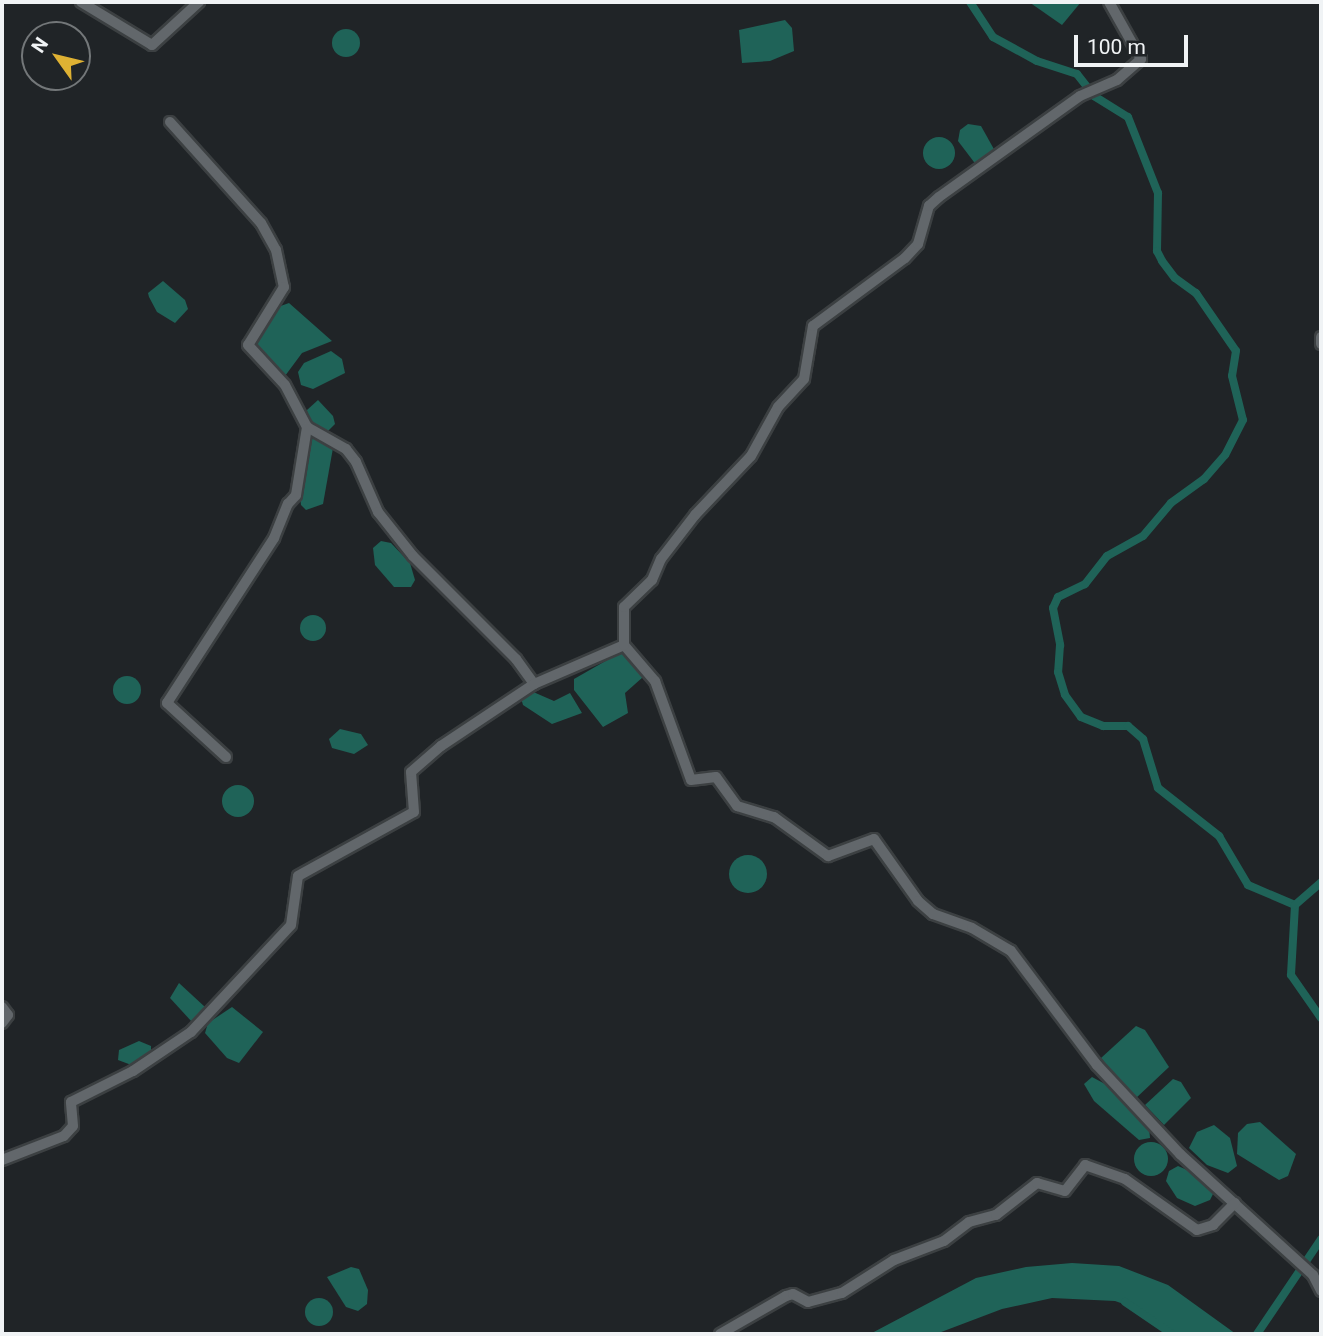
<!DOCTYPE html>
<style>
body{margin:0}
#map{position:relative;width:1323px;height:1336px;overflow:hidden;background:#202427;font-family:Roboto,sans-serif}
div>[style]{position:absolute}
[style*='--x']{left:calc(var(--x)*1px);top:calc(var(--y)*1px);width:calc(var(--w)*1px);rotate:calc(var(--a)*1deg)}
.water>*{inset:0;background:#1f6358}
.round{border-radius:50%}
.canal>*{height:8px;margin:-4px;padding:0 4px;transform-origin:4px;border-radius:4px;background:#1f6358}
.roads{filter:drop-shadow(2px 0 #3c4042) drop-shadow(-2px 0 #3c4042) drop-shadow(0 2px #3c4042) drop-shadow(0 -2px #3c4042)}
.minor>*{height:10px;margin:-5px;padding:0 5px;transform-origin:5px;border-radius:5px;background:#62676b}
span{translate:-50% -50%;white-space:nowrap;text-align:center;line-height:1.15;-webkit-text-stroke:7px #202427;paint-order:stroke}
.frame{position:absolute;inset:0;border:4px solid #f0f3f5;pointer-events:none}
.north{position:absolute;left:21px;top:21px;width:70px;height:70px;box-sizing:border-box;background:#202427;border:2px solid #737779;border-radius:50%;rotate:304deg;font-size:19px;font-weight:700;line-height:28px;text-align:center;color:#f0f3f5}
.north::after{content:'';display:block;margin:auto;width:24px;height:32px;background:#deb133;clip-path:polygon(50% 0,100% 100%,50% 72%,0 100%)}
.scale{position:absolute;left:1074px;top:35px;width:114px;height:32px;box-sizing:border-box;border:4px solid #f0f3f5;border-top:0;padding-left:9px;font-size:21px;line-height:24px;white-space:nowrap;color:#f0f3f5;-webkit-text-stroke:5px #202427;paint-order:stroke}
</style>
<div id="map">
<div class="water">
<i style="clip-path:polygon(1029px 2px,1081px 2px,1062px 25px)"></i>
<i style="clip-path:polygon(785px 20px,792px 28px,794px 51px,770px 61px,742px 63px,739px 30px)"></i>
<i class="round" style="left:332px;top:29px;width:28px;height:28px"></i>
<i style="clip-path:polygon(968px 124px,981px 126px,995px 151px,977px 166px,958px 141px,960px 130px)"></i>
<i class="round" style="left:923px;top:137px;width:32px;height:32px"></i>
<i style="clip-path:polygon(163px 281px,185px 300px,188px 309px,175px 323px,157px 312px,149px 297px,148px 293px)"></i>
<i style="clip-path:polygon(289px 303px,332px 341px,302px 353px,285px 376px,252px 341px,275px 308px)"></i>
<i style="clip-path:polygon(331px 351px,342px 359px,345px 373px,313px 389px,301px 385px,298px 372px,304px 363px)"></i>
<i style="clip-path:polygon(318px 400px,333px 416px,335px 424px,327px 432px,312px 427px,308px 419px,307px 410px)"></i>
<i style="clip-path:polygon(309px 434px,333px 448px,323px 504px,306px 510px,301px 505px,300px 495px)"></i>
<i style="clip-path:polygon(381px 541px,391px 543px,410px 563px,415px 580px,411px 587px,394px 587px,375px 565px,373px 548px)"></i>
<i class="round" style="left:300px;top:615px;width:26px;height:26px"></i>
<i style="clip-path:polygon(623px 651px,643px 677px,625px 693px,628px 713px,603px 727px,574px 690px,574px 679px)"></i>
<i class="round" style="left:113px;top:676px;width:28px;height:28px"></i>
<i style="clip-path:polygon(531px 691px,554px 701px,570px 693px,582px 713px,552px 724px,523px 705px,521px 698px)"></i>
<i style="clip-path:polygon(340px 729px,361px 734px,368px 745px,354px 754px,332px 748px,329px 739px)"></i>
<i class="round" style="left:222px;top:785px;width:32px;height:32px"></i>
<i class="round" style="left:729px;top:855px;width:38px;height:38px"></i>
<i style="clip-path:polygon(179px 983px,205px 1007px,192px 1022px,170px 998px)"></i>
<i style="clip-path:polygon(232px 1007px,263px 1032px,239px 1063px,227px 1058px,205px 1033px,208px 1023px)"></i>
<i style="clip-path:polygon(1136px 1026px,1145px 1030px,1169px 1067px,1135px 1099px,1101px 1058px)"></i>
<i style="clip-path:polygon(139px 1041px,151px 1046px,151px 1056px,134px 1066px,118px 1060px,119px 1050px)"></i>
<i style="clip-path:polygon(1092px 1077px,1107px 1085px,1149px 1127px,1150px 1138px,1139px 1140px,1094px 1101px,1084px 1084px)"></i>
<i style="clip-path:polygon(1173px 1079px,1181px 1082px,1191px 1098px,1164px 1125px,1145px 1105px)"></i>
<i style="clip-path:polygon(1260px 1122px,1296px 1154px,1288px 1176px,1279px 1180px,1237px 1154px,1238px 1133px,1247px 1124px)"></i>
<i style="clip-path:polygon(1214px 1125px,1230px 1138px,1237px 1166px,1228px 1173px,1207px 1165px,1189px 1148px,1197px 1132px)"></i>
<i class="round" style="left:1134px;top:1142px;width:34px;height:34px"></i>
<i style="clip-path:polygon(1178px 1166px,1201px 1176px,1214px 1192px,1210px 1200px,1195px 1206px,1177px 1198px,1166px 1181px,1169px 1171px)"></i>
<i style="clip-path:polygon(1072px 1263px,1119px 1266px,1168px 1285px,1236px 1334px,1178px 1334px,1138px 1309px,1115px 1301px,1052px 1298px,1002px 1309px,936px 1334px,870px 1334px,976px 1278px,1026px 1267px)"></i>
<i style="clip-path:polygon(351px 1267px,359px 1269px,368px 1290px,367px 1304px,358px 1311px,346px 1307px,327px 1277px)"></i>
<i class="round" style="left:305px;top:1298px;width:28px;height:28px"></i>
</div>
<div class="canal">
<i style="--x:970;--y:2;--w:42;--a:56.7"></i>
<i style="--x:993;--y:37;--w:50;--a:28.6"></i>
<i style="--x:1037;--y:61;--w:42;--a:18"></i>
<i style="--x:1077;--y:74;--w:28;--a:52"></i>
<i style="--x:1094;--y:96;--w:40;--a:32"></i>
<i style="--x:1128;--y:117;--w:82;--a:68.5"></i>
<i style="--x:1158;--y:193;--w:58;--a:91"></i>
<i style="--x:1157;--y:251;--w:11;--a:63"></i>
<i style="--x:1162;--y:261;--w:21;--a:53"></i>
<i style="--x:1175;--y:278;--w:26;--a:36"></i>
<i style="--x:1196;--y:293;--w:70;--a:55.4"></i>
<i style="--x:1236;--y:351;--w:25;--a:99"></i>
<i style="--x:1232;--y:376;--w:45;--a:76"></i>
<i style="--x:1243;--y:420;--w:39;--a:117"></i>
<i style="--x:1225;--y:455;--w:32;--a:131"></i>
<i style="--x:1204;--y:479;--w:41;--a:144"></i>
<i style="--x:1171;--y:503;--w:43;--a:130.3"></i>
<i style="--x:1143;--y:536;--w:41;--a:150.9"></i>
<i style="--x:1107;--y:556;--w:36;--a:128"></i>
<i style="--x:1085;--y:584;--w:30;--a:154"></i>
<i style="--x:1058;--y:597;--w:12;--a:114"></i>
<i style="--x:1053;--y:608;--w:38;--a:79"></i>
<i style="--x:1060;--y:645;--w:27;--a:94"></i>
<i style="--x:1058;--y:672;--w:24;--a:73"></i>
<i style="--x:1065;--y:695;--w:27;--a:54"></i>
<i style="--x:1081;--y:717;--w:24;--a:22"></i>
<i style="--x:1103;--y:726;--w:25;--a:0"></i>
<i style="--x:1128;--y:726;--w:20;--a:41"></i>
<i style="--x:1143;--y:739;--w:51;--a:73"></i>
<i style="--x:1158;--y:788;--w:78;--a:38.2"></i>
<i style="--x:1219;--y:836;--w:57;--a:59.4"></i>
<i style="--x:1248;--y:885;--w:51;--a:23.1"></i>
<i style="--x:1295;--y:905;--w:70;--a:93.3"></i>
<i style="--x:1291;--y:975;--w:52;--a:55.1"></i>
<i style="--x:1295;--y:905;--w:35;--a:-41"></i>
<i style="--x:1125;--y:1302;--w:57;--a:34.2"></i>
<i style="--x:1257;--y:1334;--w:115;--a:-56"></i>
</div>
<div class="roads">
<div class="minor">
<i style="--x:81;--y:2;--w:83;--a:31.2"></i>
<i style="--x:152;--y:45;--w:64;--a:-42.5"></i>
<i style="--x:170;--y:122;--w:136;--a:48"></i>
<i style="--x:261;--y:223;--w:31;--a:61"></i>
<i style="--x:276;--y:250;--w:38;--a:78"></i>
<i style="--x:284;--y:287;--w:68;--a:121.8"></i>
<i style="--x:248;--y:345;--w:54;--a:47.2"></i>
<i style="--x:285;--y:385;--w:47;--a:62.4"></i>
<i style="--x:307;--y:427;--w:45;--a:29.4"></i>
<i style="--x:346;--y:449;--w:16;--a:52"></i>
<i style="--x:356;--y:462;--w:55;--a:66.3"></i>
<i style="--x:378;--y:512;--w:56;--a:51.5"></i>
<i style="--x:413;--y:556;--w:146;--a:45"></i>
<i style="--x:516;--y:659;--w:31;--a:54"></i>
<i style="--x:1321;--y:337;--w:7;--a:90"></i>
<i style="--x:624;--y:645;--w:48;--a:49.3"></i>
<i style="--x:655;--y:681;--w:105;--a:70"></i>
<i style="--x:691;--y:780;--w:25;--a:-7"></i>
<i style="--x:716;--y:777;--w:36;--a:54"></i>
<i style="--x:737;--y:806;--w:39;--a:17"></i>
<i style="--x:774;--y:817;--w:67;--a:35.8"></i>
<i style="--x:828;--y:856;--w:49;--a:-20.3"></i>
<i style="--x:874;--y:839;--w:76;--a:54.6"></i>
<i style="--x:918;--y:901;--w:20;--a:41"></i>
<i style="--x:933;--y:914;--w:41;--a:19.7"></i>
<i style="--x:972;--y:928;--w:45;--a:30.5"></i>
<i style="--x:1011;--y:951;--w:143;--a:53"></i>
<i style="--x:1097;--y:1065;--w:122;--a:47"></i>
<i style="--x:1180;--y:1154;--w:180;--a:42.3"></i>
<i style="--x:1313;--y:1275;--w:18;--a:63"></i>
<i style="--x:226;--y:757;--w:80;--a:-137.5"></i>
<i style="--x:167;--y:703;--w:197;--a:-57"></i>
<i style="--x:274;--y:538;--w:37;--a:-68"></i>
<i style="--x:288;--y:504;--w:12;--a:-48"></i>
<i style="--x:296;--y:495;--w:69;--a:-80.8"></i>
<i style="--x:2;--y:1007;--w:10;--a:53"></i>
<i style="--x:8;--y:1015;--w:10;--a:127"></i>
<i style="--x:2;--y:1160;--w:66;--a:-21.2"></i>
<i style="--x:64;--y:1136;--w:13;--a:-48"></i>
<i style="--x:73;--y:1126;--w:24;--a:-95"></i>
<i style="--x:71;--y:1102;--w:69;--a:-26.6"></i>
<i style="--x:133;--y:1071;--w:70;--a:-33.9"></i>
<i style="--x:191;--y:1032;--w:146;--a:-46.9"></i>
<i style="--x:291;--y:925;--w:49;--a:-81.9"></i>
<i style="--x:298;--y:876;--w:132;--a:-28.9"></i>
<i style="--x:414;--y:812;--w:40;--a:-94.3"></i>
<i style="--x:411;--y:772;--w:40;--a:-41"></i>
<i style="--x:441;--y:746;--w:112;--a:-33.7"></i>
<i style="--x:534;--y:684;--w:98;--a:-23.4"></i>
<i style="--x:624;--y:645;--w:38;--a:-90"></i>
<i style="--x:624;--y:607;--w:39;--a:-44"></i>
<i style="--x:652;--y:580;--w:23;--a:-67"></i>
<i style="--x:661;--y:559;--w:56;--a:-52.3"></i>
<i style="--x:695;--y:515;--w:81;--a:-46.5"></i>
<i style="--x:751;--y:456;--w:56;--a:-61.1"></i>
<i style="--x:778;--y:407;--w:38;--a:-47"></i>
<i style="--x:804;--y:379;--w:54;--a:-80.4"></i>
<i style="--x:813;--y:326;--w:114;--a:-36.5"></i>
<i style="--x:905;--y:258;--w:19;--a:-47"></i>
<i style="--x:918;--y:244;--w:40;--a:-74"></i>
<i style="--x:929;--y:206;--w:13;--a:-42"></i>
<i style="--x:939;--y:197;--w:173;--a:-35.6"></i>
<i style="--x:1080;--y:96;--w:40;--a:-23.4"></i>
<i style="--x:1117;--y:80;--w:32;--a:-41"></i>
<i style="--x:1141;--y:59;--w:65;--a:-119.3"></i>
<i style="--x:720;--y:1334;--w:76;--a:-29.9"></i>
<i style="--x:786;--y:1296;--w:7;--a:-16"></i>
<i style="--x:793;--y:1294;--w:17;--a:28"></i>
<i style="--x:808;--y:1302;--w:35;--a:-15"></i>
<i style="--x:842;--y:1293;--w:62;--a:-32.4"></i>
<i style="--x:894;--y:1260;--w:53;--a:-20.8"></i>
<i style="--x:944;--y:1241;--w:31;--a:-37"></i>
<i style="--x:969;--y:1222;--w:28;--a:-15"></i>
<i style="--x:996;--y:1215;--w:52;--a:-38"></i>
<i style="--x:1037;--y:1183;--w:29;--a:16"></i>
<i style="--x:1065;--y:1191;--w:33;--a:-52"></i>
<i style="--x:1085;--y:1165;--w:42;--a:19.3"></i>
<i style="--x:1125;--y:1179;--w:88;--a:35.3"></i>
<i style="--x:1197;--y:1230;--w:17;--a:-17"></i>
<i style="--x:1213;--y:1225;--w:31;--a:-45"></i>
</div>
</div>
<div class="frame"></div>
<div class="north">N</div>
<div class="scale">100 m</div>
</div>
